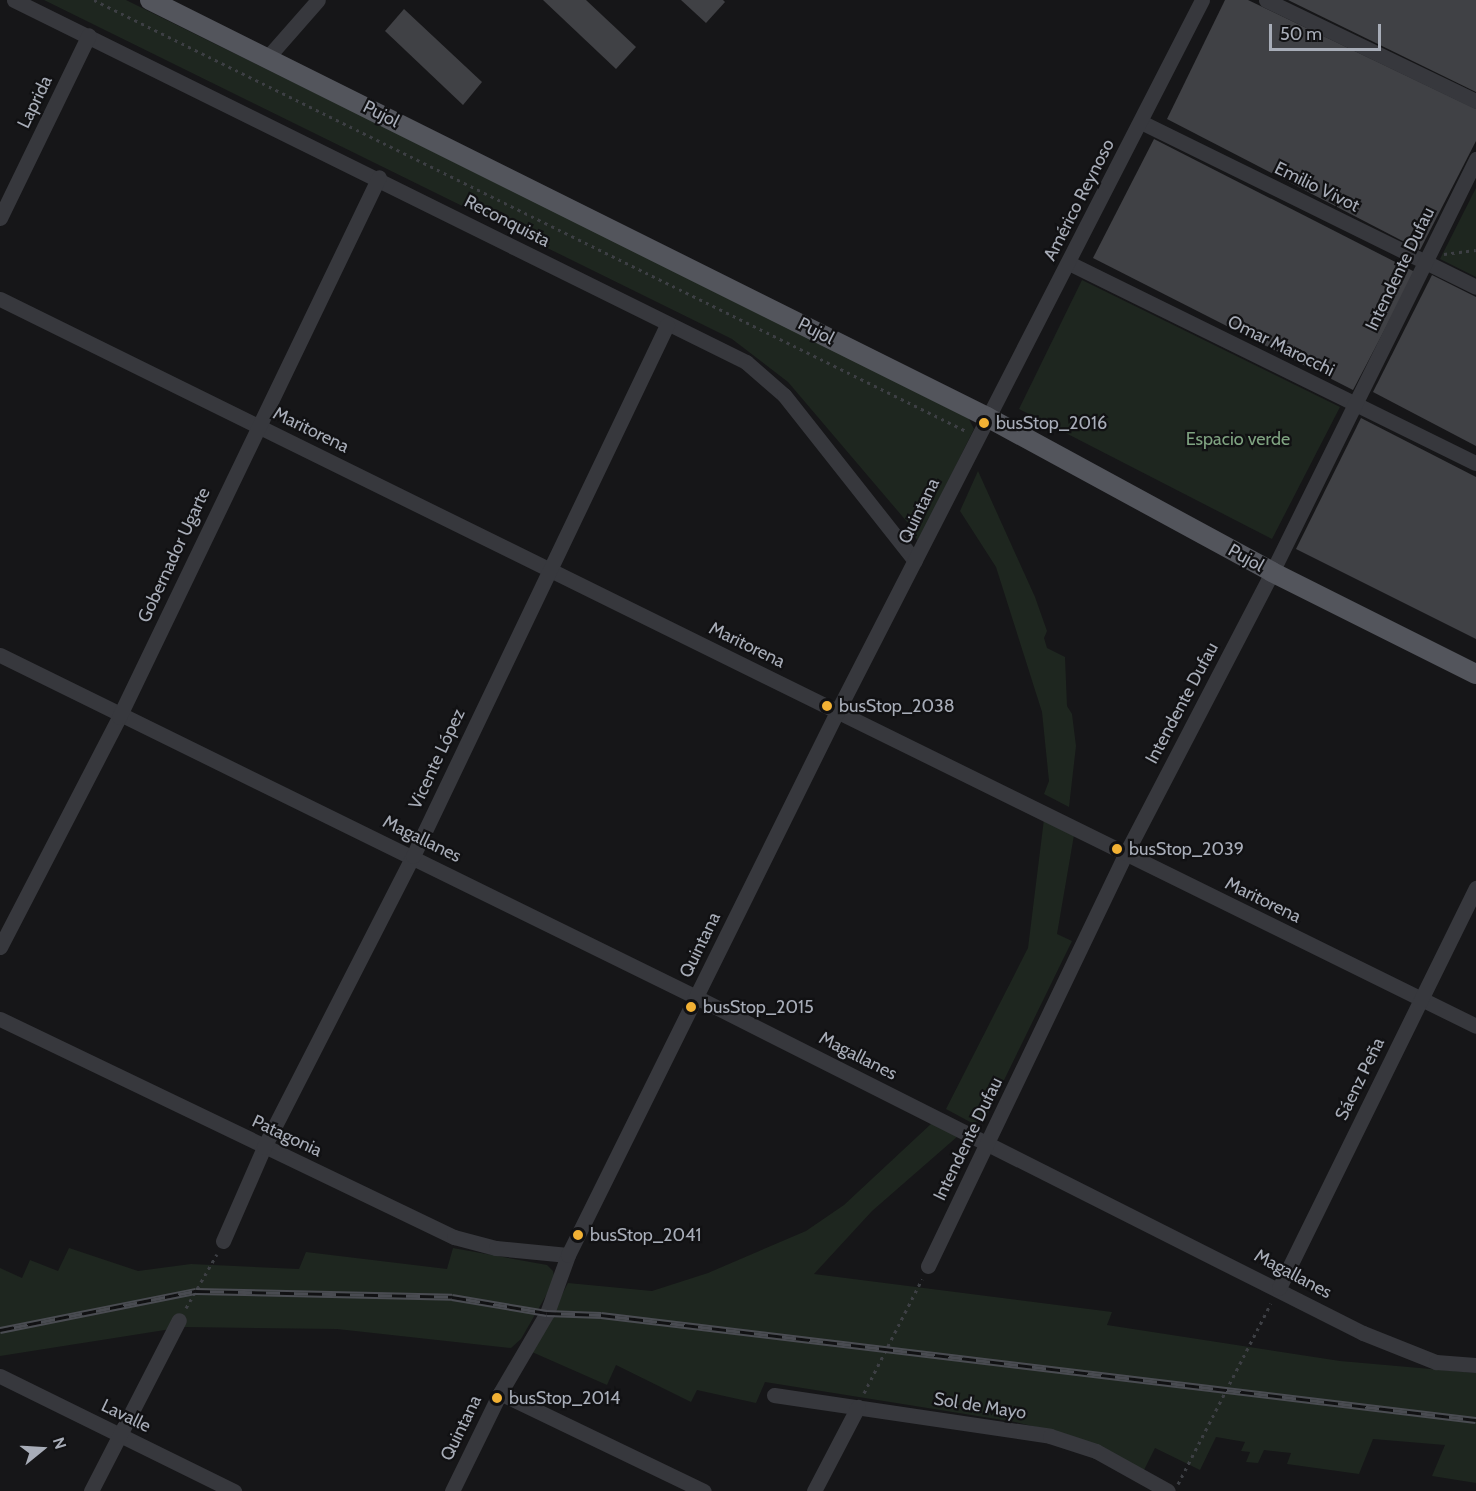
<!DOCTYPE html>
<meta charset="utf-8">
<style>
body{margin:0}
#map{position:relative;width:1476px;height:1491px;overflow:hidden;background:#161618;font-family:Cabin,sans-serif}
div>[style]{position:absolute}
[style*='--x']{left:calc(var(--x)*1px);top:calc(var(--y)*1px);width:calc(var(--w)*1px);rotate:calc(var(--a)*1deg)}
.green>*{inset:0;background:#1e261f}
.building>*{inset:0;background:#404145}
.path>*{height:3px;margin-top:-1.5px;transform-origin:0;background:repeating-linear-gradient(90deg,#3d3f44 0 3px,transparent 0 7.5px)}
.minor>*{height:15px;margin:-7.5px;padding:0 7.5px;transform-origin:7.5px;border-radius:7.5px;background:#37383d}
.major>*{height:20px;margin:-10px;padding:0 10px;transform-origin:10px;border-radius:10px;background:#53555c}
.rail>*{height:7px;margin-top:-3.5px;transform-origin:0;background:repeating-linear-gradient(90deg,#111113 0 14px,#4a4c52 0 28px);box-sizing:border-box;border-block:2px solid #4a4c52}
.dots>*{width:16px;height:16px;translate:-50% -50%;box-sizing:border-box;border:3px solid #111113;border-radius:50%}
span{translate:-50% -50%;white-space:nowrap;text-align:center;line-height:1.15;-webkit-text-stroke:4.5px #111113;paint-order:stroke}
.street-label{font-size:18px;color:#a8adb8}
.poi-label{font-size:18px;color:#a8adb8}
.left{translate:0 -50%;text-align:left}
.park-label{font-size:18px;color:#7fa381}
.north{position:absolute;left:12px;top:1419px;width:60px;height:60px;-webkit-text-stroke:4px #111113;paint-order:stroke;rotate:72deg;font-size:16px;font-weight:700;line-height:24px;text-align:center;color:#a8adb8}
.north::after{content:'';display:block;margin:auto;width:21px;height:27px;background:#a8adb8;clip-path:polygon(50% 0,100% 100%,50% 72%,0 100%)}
.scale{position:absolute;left:1269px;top:24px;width:112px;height:27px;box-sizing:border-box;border:3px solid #a8adb8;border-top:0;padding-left:8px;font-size:18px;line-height:21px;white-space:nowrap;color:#a8adb8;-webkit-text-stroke:4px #111113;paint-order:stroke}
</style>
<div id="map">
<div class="green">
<i style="clip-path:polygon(44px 0,126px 0,966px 413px,974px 429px,918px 542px,908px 523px,788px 382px,732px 339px)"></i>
<i style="clip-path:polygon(1476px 188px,1476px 277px,1440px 259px)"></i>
<i style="clip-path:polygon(1082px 280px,1340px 407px,1272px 539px,1019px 409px)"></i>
<i style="clip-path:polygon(978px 471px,1035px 597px,1047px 631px,1044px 638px,1047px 648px,1065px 657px,1067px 706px,1072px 714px,1076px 746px,1069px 807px,1044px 794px,1049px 781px,1042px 712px,996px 567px,960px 511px)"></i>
<i style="clip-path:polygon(1044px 819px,1074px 835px,1057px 934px,1072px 941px,985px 1119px,972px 1123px,946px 1109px,1028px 948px)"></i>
<i style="clip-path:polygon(932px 1123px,958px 1136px,872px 1211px,814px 1274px,1112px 1312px,1107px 1325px,1340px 1361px,1476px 1373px,1476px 1483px,1432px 1476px,1445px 1445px,1373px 1439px,1359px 1474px,1287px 1464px,1291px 1453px,1264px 1450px,1258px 1463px,1246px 1462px,1250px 1452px,1241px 1451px,1245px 1442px,1216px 1437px,1200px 1470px,1155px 1448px,1143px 1472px,1057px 1432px,1015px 1422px,765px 1382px,756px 1403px,697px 1390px,691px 1402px,616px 1365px,607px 1385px,532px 1352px,568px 1283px,652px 1291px,708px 1273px,806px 1231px,844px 1205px)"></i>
<i style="clip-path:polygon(69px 1248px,138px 1271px,191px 1264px,299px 1269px,306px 1252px,447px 1269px,453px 1248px,547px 1265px,553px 1271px,555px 1280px,521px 1339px,511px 1348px,337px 1329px,184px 1327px,0 1356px,0 1268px,22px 1278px,30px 1260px,58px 1271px)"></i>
</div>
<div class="building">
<i style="clip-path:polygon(543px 0,586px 0,636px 47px,616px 69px)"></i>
<i style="clip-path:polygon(681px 0,723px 0,725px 2px,706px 23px)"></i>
<i style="clip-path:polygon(1225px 0,1248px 0,1476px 109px,1476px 141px,1420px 250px,1167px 119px)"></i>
<i style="clip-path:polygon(1288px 0,1476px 0,1476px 92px)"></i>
<i style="clip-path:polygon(404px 9px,482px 82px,463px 105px,385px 31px)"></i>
<i style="clip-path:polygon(1154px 139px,1415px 272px,1353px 390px,1093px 258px)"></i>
<i style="clip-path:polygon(1432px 275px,1476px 297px,1476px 446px,1373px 392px)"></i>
<i style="clip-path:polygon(1361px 418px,1476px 477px,1476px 639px,1296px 549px)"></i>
</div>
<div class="path">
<i style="--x:94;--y:0;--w:973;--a:26.3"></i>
<i style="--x:1444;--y:254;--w:32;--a:-7"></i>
<i style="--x:186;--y:1308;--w:62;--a:-60.1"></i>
<i style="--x:864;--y:1393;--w:128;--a:-63"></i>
<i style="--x:1178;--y:1484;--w:203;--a:-62.8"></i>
</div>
<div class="minor">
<i style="--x:14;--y:0;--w:817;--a:26.31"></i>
<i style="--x:746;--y:362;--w:50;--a:41"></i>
<i style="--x:784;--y:395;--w:211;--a:51.7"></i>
<i style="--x:1266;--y:0;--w:233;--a:25.7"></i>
<i style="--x:267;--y:58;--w:77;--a:-48.7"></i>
<i style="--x:1141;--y:122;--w:373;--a:26.2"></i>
<i style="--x:0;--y:218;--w:203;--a:-64.1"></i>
<i style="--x:1069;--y:263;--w:453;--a:26.2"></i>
<i style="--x:0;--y:299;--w:1645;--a:26.22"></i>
<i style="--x:0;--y:655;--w:775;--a:26.17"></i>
<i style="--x:696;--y:997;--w:747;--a:26.74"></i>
<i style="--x:1363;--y:1333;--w:79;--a:21.7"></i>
<i style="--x:1436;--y:1362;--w:40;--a:4.3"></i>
<i style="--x:0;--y:947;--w:259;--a:-62.6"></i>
<i style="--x:119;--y:717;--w:599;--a:-64.29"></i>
<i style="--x:0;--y:1019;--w:504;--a:25.65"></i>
<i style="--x:454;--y:1237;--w:43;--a:14.7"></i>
<i style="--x:496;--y:1248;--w:72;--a:5.6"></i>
<i style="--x:223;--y:1241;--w:103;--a:-66.4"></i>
<i style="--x:264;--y:1147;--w:327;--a:-62.9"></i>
<i style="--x:413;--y:856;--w:589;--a:-64.44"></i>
<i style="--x:928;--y:1266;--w:458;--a:-64.4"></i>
<i style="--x:1126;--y:853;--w:317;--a:-62.5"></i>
<i style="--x:1272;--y:572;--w:461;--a:-63.7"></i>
<i style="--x:1279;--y:1288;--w:446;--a:-63.8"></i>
<i style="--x:0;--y:1376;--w:261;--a:26.2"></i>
<i style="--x:500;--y:1393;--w:226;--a:25.7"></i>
<i style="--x:774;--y:1395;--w:279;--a:8.4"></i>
<i style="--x:1050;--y:1436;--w:48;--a:18.1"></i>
<i style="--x:1096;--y:1451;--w:82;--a:29.1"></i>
<i style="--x:91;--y:1491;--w:192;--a:-62.8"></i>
<i style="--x:452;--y:1491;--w:109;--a:-63.9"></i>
<i style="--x:500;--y:1393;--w:93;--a:-59.6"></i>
<i style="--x:547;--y:1313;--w:62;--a:-70.1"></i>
<i style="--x:568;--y:1255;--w:606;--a:-63.65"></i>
<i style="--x:837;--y:712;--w:800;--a:-62.86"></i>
<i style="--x:814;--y:1491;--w:95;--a:-62.4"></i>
</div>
<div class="major">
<i style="--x:150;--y:0;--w:935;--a:26.48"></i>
<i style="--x:987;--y:417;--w:324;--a:28.5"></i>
<i style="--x:1272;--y:572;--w:228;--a:26.6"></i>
</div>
<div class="rail">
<i style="--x:0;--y:1330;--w:200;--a:-11.3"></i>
<i style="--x:196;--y:1291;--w:256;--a:1.3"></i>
<i style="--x:452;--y:1297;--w:96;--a:9.6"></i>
<i style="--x:547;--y:1313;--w:54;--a:2.1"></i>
<i style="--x:601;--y:1315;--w:881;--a:6.84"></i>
</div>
<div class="dots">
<i style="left:984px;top:423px;background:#f2b134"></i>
<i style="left:827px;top:706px;background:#f2b134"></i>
<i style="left:1117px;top:849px;background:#f2b134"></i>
<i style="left:691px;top:1007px;background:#f2b134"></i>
<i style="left:578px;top:1235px;background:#f2b134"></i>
<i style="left:497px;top:1398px;background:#f2b134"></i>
</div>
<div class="street-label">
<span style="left:35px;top:102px;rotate:-64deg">Laprida</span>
<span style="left:381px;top:114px;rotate:27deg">Pujol</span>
<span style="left:1317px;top:187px;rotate:26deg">Emilio Vivot</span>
<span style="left:1079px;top:200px;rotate:-63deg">Américo Reynoso</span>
<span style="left:507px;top:221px;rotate:27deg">Reconquista</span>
<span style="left:1400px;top:269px;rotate:-64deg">Intendente Dufau</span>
<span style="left:816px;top:331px;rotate:27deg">Pujol</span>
<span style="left:1281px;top:346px;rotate:26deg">Omar Marocchi</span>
<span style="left:311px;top:430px;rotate:26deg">Maritorena</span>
<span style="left:919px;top:511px;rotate:-64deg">Quintana</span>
<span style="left:174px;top:555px;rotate:-65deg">Gobernador Ugarte</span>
<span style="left:1246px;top:558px;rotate:29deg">Pujol</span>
<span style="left:747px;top:645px;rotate:26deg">Maritorena</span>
<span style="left:1182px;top:703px;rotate:-62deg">Intendente Dufau</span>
<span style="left:437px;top:759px;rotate:-65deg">Vicente López</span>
<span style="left:422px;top:839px;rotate:26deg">Magallanes</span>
<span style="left:1263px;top:900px;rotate:26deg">Maritorena</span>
<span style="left:700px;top:945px;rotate:-64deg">Quintana</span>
<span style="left:858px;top:1056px;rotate:27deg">Magallanes</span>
<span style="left:1360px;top:1079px;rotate:-64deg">Sáenz Peña</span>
<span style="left:287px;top:1136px;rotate:25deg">Patagonia</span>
<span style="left:968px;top:1139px;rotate:-64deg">Intendente Dufau</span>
<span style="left:1293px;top:1274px;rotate:28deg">Magallanes</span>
<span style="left:980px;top:1406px;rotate:9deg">Sol de Mayo</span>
<span style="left:126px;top:1416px;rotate:26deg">Lavalle</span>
<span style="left:461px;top:1428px;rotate:-64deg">Quintana</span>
</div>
<div class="poi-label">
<span class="left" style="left:996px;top:423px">busStop_2016</span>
<span class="left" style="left:839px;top:706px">busStop_2038</span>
<span class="left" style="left:1129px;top:849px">busStop_2039</span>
<span class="left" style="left:703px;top:1007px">busStop_2015</span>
<span class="left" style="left:590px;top:1235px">busStop_2041</span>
<span class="left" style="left:509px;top:1398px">busStop_2014</span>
</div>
<div class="park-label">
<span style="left:1238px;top:439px">Espacio verde</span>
</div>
<div class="north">N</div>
<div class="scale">50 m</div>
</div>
